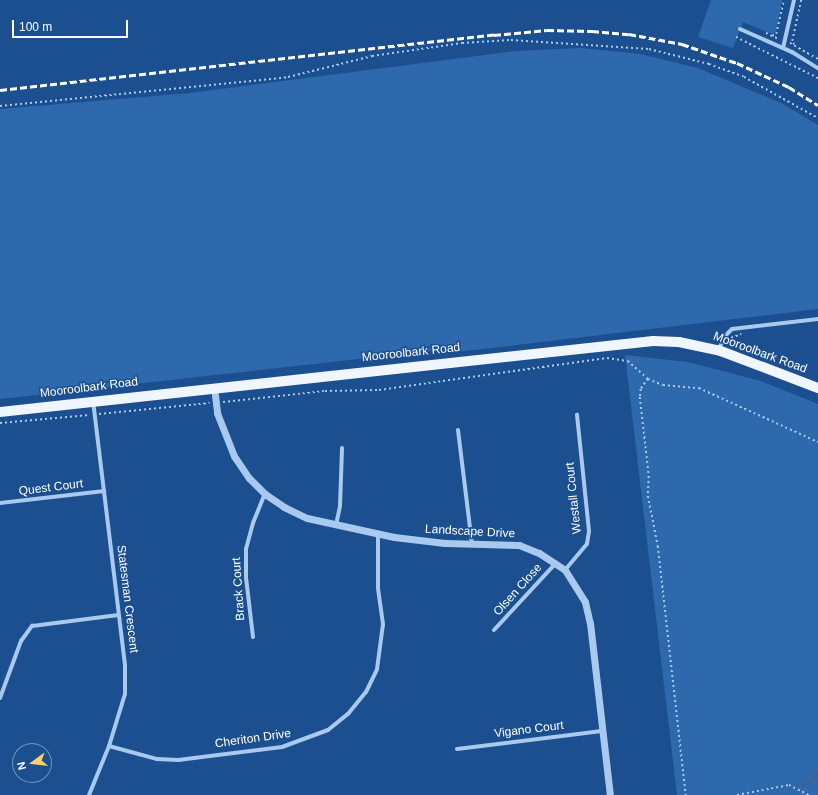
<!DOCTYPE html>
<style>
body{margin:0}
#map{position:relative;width:818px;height:795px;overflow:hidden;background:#1b4f8f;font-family:Arial,sans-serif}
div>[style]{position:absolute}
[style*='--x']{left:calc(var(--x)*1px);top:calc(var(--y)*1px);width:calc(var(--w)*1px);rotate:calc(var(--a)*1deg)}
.green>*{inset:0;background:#2e69ad}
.stream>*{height:2.5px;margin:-1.25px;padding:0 1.25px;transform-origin:1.25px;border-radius:1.25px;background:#3c6290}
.path>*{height:1.5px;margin-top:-0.75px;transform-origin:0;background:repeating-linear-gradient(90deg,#a9c9ee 0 2px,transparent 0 5px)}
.minor>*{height:4px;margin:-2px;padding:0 2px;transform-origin:2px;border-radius:2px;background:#a9c9ee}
.tertiary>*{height:7px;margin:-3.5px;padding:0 3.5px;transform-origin:3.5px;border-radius:3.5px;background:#a9c9ee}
.primary>*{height:10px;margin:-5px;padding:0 5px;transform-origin:5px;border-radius:5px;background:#f0f6ff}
.rail>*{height:2.5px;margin-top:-1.25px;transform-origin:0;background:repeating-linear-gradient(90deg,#fff 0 7px,transparent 0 10px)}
span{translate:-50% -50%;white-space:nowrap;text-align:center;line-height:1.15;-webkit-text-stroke:3px #1b4f8f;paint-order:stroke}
.street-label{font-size:12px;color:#fff}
.north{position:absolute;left:12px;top:743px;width:40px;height:40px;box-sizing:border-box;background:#1b4f8f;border:1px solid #7695bc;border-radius:50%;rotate:255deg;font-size:11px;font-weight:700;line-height:16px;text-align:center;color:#fff}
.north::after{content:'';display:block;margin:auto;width:14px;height:18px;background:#ffd166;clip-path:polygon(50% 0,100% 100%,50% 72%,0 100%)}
.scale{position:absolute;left:12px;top:20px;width:116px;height:18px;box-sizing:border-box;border:2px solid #fff;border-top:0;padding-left:5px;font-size:12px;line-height:14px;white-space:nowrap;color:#fff;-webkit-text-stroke:3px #1b4f8f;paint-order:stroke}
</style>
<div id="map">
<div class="green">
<i style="clip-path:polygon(711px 0,782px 0,776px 32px,772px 34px,743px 22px,733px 48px,698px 37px)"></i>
<i style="clip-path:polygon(582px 48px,640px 54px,698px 68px,783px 104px,818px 125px,818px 309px,440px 354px,439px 350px,0 399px,0 109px,190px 93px,516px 51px)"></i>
<i style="clip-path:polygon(625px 355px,688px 362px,761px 381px,818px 404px,818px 795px,677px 795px)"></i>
</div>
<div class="stream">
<i style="--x:803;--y:786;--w:20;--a:-41"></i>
</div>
<div class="path">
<i style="--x:766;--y:33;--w:14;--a:25"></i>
<i style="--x:772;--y:36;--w:4;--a:-27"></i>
<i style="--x:776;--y:34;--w:35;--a:-77"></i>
<i style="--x:736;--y:37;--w:92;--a:26.6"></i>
<i style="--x:790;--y:43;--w:32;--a:30"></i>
<i style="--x:794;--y:45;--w:4;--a:-117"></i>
<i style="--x:792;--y:41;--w:42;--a:-77.6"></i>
<i style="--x:0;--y:106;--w:289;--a:-5.7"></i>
<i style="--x:288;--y:77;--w:87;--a:-14"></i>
<i style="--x:372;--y:56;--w:91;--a:-8.2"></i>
<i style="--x:462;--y:43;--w:49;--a:-3.5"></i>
<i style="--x:511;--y:40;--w:138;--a:3.7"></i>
<i style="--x:649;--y:49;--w:62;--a:14"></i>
<i style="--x:709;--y:64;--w:37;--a:20"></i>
<i style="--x:744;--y:77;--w:85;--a:29"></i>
<i style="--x:731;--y:338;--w:11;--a:-22"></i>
<i style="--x:648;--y:379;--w:12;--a:125"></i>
<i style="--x:641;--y:389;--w:8;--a:97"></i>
<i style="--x:640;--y:397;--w:80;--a:83.5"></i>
<i style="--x:649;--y:476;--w:20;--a:93"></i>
<i style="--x:648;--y:496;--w:51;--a:78.7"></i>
<i style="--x:658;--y:546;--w:251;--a:83.6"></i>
<i style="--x:223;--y:402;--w:103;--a:-6.2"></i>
<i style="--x:325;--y:391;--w:54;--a:-1.1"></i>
<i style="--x:379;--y:390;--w:230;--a:-8"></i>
<i style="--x:607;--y:358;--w:21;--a:8"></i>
<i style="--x:628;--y:361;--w:27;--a:42"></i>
<i style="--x:648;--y:379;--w:16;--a:22"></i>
<i style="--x:663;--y:385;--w:36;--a:5"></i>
<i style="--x:699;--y:388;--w:131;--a:24.4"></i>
<i style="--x:99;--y:414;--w:111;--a:-5.7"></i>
<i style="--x:0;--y:423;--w:90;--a:-5.1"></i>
<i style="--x:737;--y:795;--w:53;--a:-10.9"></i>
<i style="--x:789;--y:785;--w:22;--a:27"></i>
</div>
<div class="minor">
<i style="--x:740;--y:29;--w:57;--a:23.9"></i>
<i style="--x:792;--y:52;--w:31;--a:32"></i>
<i style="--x:783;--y:48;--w:49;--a:-77.1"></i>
<i style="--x:719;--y:349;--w:13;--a:-67"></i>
<i style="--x:724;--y:337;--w:11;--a:-45"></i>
<i style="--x:732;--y:329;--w:87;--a:-6.6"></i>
<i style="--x:458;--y:430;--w:115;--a:83"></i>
<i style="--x:0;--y:503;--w:105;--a:-6.6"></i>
<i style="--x:336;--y:525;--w:19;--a:-78"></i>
<i style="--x:340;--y:506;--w:58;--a:-88"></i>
<i style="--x:565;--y:570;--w:34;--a:-50"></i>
<i style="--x:587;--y:544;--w:13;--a:-81"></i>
<i style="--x:589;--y:531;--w:117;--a:-95.9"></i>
<i style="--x:494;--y:630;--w:91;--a:-47.2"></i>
<i style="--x:253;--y:637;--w:60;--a:-96.7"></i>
<i style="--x:246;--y:577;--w:28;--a:-90"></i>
<i style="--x:246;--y:549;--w:27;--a:-75"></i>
<i style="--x:253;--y:523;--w:31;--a:-68"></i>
<i style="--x:0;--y:698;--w:61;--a:-69.8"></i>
<i style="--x:21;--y:641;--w:19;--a:-54"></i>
<i style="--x:32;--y:626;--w:87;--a:-7.3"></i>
<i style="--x:109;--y:746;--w:50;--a:15.2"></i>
<i style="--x:157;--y:759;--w:21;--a:3"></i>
<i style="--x:178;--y:760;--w:105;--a:-7.1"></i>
<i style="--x:282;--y:747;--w:49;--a:-20.3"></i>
<i style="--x:328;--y:730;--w:26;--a:-39"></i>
<i style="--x:348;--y:714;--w:28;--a:-51"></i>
<i style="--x:366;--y:692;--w:25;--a:-64"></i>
<i style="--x:377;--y:669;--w:45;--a:-82.4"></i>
<i style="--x:383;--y:624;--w:37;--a:-98"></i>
<i style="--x:378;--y:587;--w:53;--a:-90"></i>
<i style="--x:457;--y:749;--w:146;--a:-7.1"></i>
<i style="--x:89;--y:795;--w:53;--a:-67.8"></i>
<i style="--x:109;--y:746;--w:54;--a:-72.9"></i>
<i style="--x:125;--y:694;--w:29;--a:-90"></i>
<i style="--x:125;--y:665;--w:265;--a:-96.9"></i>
</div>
<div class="tertiary">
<i style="--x:214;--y:387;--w:26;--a:83"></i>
<i style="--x:217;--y:413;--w:46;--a:68.4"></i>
<i style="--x:234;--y:456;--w:27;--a:56"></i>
<i style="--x:249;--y:478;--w:23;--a:45"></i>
<i style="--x:265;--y:494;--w:23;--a:34"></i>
<i style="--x:284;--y:507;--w:25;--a:26"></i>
<i style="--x:307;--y:518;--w:89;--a:12.3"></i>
<i style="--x:394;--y:537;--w:51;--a:6.7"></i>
<i style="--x:445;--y:543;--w:74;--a:1.5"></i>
<i style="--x:519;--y:545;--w:22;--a:22"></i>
<i style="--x:539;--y:553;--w:31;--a:33"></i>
<i style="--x:565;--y:570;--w:38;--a:58"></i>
<i style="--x:585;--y:602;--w:22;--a:77"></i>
<i style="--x:590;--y:623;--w:173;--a:83.4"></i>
</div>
<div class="primary">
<i style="--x:0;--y:412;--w:657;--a:-6.21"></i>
<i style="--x:653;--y:341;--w:26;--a:2"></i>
<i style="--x:679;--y:342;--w:40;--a:12"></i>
<i style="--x:718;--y:350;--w:107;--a:20.8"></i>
</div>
<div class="rail">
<i style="--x:0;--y:90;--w:497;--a:-6.4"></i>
<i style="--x:494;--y:35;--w:53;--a:-5.4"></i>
<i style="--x:547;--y:30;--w:45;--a:1.3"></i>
<i style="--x:592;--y:31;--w:37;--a:5"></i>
<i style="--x:629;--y:34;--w:54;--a:10.7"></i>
<i style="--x:682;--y:44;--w:58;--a:19.1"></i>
<i style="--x:737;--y:63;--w:57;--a:24.8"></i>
<i style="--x:789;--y:87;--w:34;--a:32"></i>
</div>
<div class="street-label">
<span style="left:411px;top:353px;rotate:-6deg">Mooroolbark Road</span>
<span style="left:760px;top:353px;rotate:20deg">Mooroolbark Road</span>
<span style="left:89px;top:388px;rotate:-7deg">Mooroolbark Road</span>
<span style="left:51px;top:488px;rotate:-7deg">Quest Court</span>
<span style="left:574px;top:498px;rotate:-96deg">Westall Court</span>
<span style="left:470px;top:532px;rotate:3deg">Landscape Drive</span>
<span style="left:239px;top:589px;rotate:-94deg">Brack Court</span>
<span style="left:518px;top:590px;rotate:-48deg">Olsen Close</span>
<span style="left:127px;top:599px;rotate:83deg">Statesman Crescent</span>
<span style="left:529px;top:730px;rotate:-7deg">Vigano Court</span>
<span style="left:253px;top:739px;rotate:-8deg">Cheriton Drive</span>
</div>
<div class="north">N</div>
<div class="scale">100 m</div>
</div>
